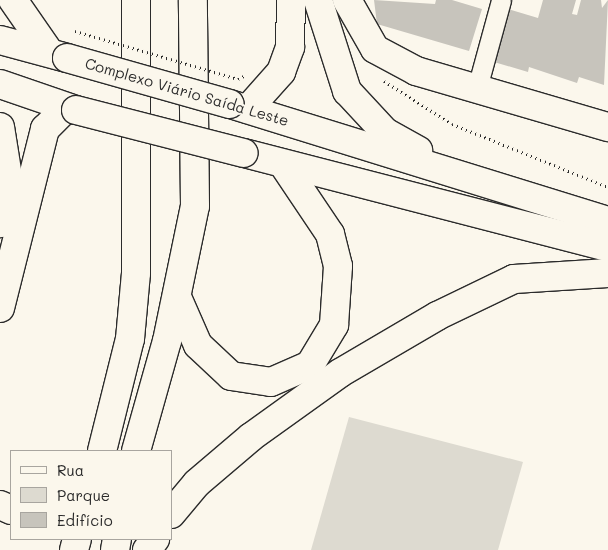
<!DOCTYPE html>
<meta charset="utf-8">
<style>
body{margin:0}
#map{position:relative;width:608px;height:550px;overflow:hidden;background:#fbf7ec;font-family:Mali,sans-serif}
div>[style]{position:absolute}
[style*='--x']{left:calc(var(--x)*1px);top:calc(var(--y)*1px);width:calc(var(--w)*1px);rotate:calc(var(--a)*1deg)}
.green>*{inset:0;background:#dddad0}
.building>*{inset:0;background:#c7c4bc}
.path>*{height:3px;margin-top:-1.5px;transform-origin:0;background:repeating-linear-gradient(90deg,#2b2b2b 0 1px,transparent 0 5px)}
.roads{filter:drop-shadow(1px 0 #2b2b2b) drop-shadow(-1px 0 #2b2b2b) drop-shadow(0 1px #2b2b2b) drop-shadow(0 -1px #2b2b2b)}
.street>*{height:19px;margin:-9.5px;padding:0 9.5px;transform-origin:9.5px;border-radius:9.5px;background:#fbf7ec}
.secondary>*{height:28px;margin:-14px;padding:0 14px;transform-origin:14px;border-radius:14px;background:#fbf7ec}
.primary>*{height:28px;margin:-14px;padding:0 14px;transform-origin:14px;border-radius:14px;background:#fbf7ec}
.path-bridge>*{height:3px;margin-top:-1.5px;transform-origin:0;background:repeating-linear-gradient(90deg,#2b2b2b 0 1px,transparent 0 5px)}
.bridges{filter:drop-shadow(1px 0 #2b2b2b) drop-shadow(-1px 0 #2b2b2b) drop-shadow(0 1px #2b2b2b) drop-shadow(0 -1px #2b2b2b)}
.primary-bridge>*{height:28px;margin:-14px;padding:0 14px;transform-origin:14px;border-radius:14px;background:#fbf7ec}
span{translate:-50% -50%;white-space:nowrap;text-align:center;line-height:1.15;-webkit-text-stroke:4px #fbf7ec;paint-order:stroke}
.street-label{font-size:15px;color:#2b2b2b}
.legend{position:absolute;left:10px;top:450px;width:162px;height:90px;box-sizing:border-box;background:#fbf7ec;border:1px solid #a8a59f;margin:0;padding:6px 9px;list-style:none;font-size:15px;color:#2b2b2b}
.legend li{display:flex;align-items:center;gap:10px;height:25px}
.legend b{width:25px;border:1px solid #a8a59f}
</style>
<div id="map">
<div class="green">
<i style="clip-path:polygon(349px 417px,523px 462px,498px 550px,311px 550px)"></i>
</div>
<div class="building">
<i style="clip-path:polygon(374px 0,435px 4px,436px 0,452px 0,482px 9px,469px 51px,377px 24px)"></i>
<i style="clip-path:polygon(543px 0,576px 0,572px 14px,577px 15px,581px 0,601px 0,602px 8px,608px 0,604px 85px,579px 77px,577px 83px,529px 67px,528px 72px,494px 62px,508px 9px,538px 18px)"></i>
</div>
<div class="path">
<i style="--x:238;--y:79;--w:9;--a:-27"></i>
<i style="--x:384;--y:81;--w:80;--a:32.3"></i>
<i style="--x:452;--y:124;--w:168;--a:22"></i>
</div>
<div class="roads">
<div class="street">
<i style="--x:477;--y:88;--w:91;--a:-74.7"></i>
</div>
<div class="secondary">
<i style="--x:347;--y:0;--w:56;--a:60.3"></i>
<i style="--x:375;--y:49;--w:47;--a:28.2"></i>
<i style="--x:416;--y:71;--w:200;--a:16.3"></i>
</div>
<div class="primary">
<i style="--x:13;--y:0;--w:63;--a:55.3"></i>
<i style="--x:318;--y:0;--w:96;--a:72.3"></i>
<i style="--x:347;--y:91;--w:56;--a:47.2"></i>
<i style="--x:385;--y:132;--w:38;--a:29"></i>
<i style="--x:0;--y:40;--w:69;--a:15"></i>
<i style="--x:0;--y:84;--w:80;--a:18.9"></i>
<i style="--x:230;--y:104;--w:396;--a:17.2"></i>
<i style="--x:248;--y:109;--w:50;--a:-48.3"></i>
<i style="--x:281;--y:72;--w:27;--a:-70"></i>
<i style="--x:290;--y:47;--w:47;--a:-88.8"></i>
<i style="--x:0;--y:127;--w:51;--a:80.9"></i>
<i style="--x:8;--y:177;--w:47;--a:99.9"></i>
<i style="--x:244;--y:153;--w:376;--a:14.5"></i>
<i style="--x:177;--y:297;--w:52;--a:66.4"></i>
<i style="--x:198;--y:345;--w:45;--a:43.2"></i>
<i style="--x:231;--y:376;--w:40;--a:8.5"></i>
<i style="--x:271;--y:382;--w:43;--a:-23.6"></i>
<i style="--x:310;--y:365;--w:47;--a:-59"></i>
<i style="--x:334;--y:325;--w:59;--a:-86.1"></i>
<i style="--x:338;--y:266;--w:33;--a:-104"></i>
<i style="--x:330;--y:234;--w:81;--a:-123.9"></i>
<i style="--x:0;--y:308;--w:185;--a:-75.9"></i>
<i style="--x:45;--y:129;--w:30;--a:-45"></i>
<i style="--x:102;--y:451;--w:115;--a:-76"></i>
<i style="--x:130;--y:339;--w:66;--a:-84.8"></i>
<i style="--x:136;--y:273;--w:273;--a:-90"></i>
<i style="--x:136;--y:451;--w:114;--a:-74.3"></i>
<i style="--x:167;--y:341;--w:138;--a:-78.3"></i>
<i style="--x:195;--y:206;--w:206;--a:-90.6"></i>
<i style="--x:0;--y:505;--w:12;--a:24"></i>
<i style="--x:171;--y:514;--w:40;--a:-50"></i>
<i style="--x:197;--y:483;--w:71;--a:-40.4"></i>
<i style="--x:251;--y:437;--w:110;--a:-35.7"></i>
<i style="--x:340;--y:373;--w:113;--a:-30.4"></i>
<i style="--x:437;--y:316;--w:85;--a:-25.7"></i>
<i style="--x:514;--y:279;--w:94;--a:-3.7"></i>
<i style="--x:74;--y:550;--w:11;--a:-75"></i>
<i style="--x:115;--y:550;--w:11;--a:-80"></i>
<i style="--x:147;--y:550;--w:14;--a:-54"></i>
</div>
</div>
<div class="path-bridge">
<i style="--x:75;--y:31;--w:170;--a:16.4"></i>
</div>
<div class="bridges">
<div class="primary-bridge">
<i style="--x:67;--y:58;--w:169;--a:15.8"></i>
<i style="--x:76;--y:110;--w:173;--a:14.4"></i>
</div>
</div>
<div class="street-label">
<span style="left:187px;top:92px;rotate:16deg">Complexo Viário Saída Leste</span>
</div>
<ul class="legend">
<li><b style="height:6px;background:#fbf7ec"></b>Rua</li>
<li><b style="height:14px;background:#dddad0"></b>Parque</li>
<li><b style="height:14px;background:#c7c4bc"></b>Edifício</li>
</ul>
</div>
